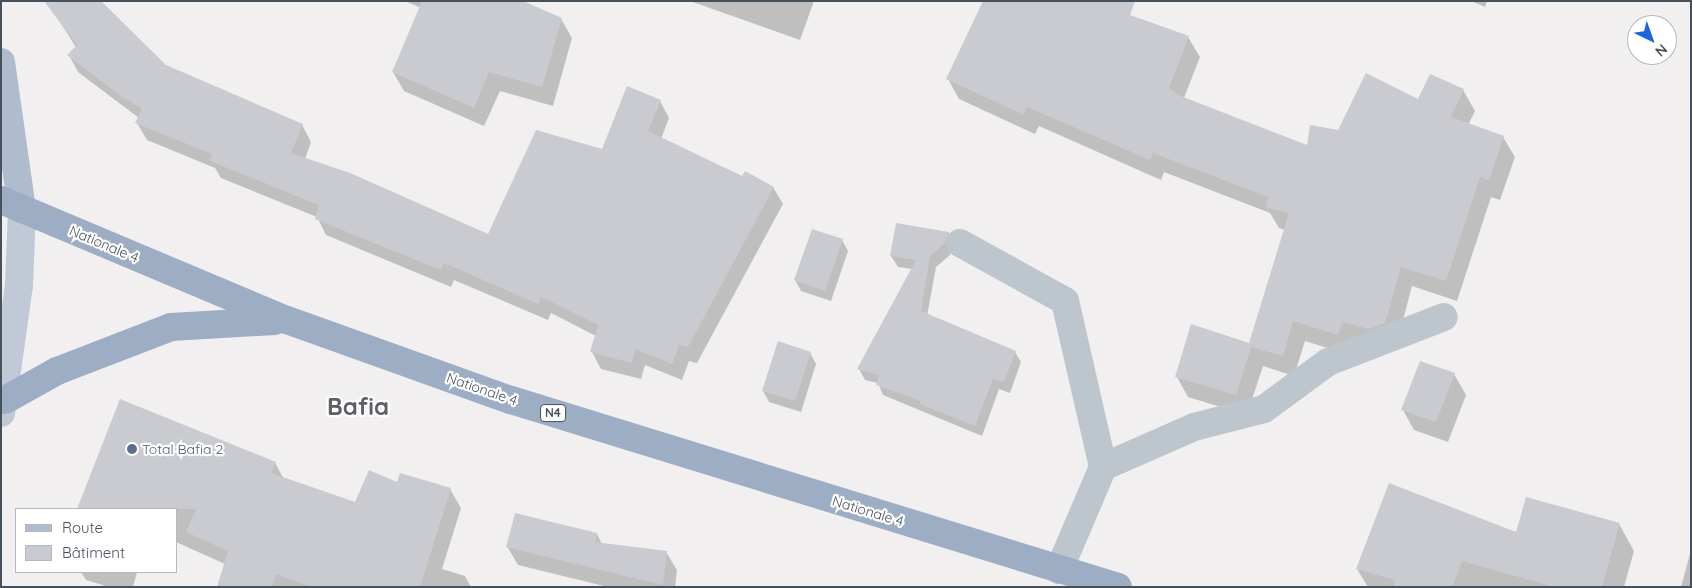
<!DOCTYPE html>
<meta charset="utf-8">
<style>
body{margin:0}
#map{position:relative;width:1692px;height:588px;overflow:hidden;background:#f1efef;font-family:Quicksand,sans-serif}
div>[style]{position:absolute}
[style*='--x']{left:calc(var(--x)*1px);top:calc(var(--y)*1px);width:calc(var(--w)*1px);rotate:calc(var(--a)*1deg)}
.shadow>*{inset:0;background:#0003}
.building>*{inset:0;background:#c9cbd1}
.minor>*{height:28px;margin:-14px;padding:0 14px;transform-origin:14px;border-radius:14px;background:#bdc5cd}
.secondary>*{height:28px;margin:-14px;padding:0 14px;transform-origin:14px;border-radius:14px;background:#c0c9d5}
.primary>*{height:28px;margin:-14px;padding:0 14px;transform-origin:14px;border-radius:14px;background:#afbccd}
.trunk>*{height:28px;margin:-14px;padding:0 14px;transform-origin:14px;border-radius:14px;background:#9cadc4}
.dots>*{width:14px;height:14px;translate:-50% -50%;box-sizing:border-box;border:2px solid #fff;border-radius:50%}
span{translate:-50% -50%;white-space:nowrap;text-align:center;line-height:1.15;-webkit-text-stroke:4.5px #fff;paint-order:stroke}
.shield-label span{padding:1px 4px;background:#fff;border:1px solid;border-radius:4px;-webkit-text-stroke-width:0}
.shield-label{font-size:12px;color:#47515c;font-weight:700}
.street-label{font-size:14px;color:#47515c}
.service-label{font-size:14px;color:#4e5e75}
.left{translate:0 -50%;text-align:left}
.town-label{font-size:24px;color:#5c5f64;font-weight:700}
.frame{position:absolute;inset:0;border:2px solid #47515c;pointer-events:none}
.legend{position:absolute;left:15px;top:508px;width:162px;height:65px;box-sizing:border-box;background:#fff;border:1px solid #b5b9be;margin:0;padding:6px 9px;list-style:none;font-size:15px;color:#47515c}
.legend li{display:flex;align-items:center;gap:10px;height:25px}
.legend b{width:25px;border:1px solid #b5b9be}
.north{position:absolute;left:1627px;top:15px;width:50px;height:50px;box-sizing:border-box;background:#fff;border:1px solid #b5b9be;border-radius:50%;rotate:138deg;font-size:14px;font-weight:700;line-height:20px;text-align:center;color:#47515c}
.north::after{content:'';display:block;margin:auto;width:18px;height:22px;background:#1e64dc;clip-path:polygon(50% 0,100% 100%,50% 72%,0 100%)}
</style>
<div id="map">
<div class="shadow">
<i style="clip-path:polygon(405px 1px,518px 1px,561px 19px,572px 38px,553px 106px,500px 91px,484px 126px,404px 91px,393px 72px,421px 8px)"></i>
<i style="clip-path:polygon(690px 1px,814px 1px,800px 40px)"></i>
<i style="clip-path:polygon(1471px 1px,1487px 1px,1485px 7px)"></i>
<i style="clip-path:polygon(52px 10px,165px 66px,302px 125px,311px 142px,305px 159px,488px 235px,603px 150px,660px 101px,669px 118px,661px 139px,743px 178px,773px 187px,783px 204px,697px 363px,689px 361px,682px 380px,645px 365px,641px 379px,601px 369px,592px 352px,596px 336px,551px 313px,548px 320px,454px 280px,451px 287px,326px 235px,317px 217px,221px 178px,215px 168px,147px 140px,137px 123px,139px 118px,78px 72px,69px 55px,76px 47px)"></i>
<i style="clip-path:polygon(1112px 10px,1188px 37px,1200px 57px,1184px 98px,1308px 147px,1418px 101px,1463px 90px,1475px 111px,1468px 125px,1503px 137px,1515px 157px,1500px 200px,1491px 197px,1457px 301px,1412px 286px,1397px 343px,1350px 355px,1305px 341px,1294px 376px,1263px 366px,1247px 415px,1188px 397px,1177px 377px,1250px 344px,1286px 230px,1279px 228px,1270px 213px,1164px 172px,1161px 180px,1039px 126px,1035px 134px,959px 99px,948px 79px)"></i>
<i style="clip-path:polygon(897px 225px,949px 233px,955px 244px,950px 255px,936px 267px,927px 316px,1015px 352px,1021px 362px,1010px 393px,999px 389px,982px 436px,883px 395px,878px 383px,865px 380px,859px 369px,912px 269px,898px 267px,891px 256px)"></i>
<i style="clip-path:polygon(842px 240px,848px 251px,831px 301px,801px 291px,795px 280px)"></i>
<i style="clip-path:polygon(810px 353px,816px 364px,801px 412px,769px 402px,763px 391px)"></i>
<i style="clip-path:polygon(1454px 374px,1466px 395px,1448px 442px,1414px 430px,1403px 410px)"></i>
<i style="clip-path:polygon(121px 400px,275px 463px,284px 479px,355px 504px,398px 484px,450px 489px,461px 508px,442px 569px,465px 576px,471px 587px,218px 587px,225px 564px,176px 542px,176px 509px,78px 509px)"></i>
<i style="clip-path:polygon(1619px 524px,1634px 551px,1624px 587px,1368px 587px,1357px 569px)"></i>
<i style="clip-path:polygon(597px 534px,602px 544px,666px 552px,677px 570px,675px 587px,608px 587px,518px 565px,507px 546px)"></i>
<i style="clip-path:polygon(1691px 550px,1691px 587px,1681px 587px)"></i>
<i style="clip-path:polygon(81px 572px,137px 572px,133px 587px,109px 587px,86px 580px)"></i>
</div>
<div class="building">
<i style="clip-path:polygon(44px 1px,101px 1px,166px 65px,303px 124px,291px 153px,350px 173px,488px 234px,536px 130px,602px 149px,627px 86px,661px 100px,648px 131px,742px 176px,745px 171px,774px 187px,688px 347px,679px 345px,672px 364px,635px 349px,632px 363px,590px 352px,598px 325px,541px 297px,538px 304px,444px 263px,441px 270px,315px 219px,319px 205px,210px 161px,212px 154px,135px 123px,142px 108px,122px 97px,67px 55px,77px 45px)"></i>
<i style="clip-path:polygon(422px 1px,523px 1px,562px 18px,542px 87px,489px 72px,474px 108px,392px 72px)"></i>
<i style="clip-path:polygon(983px 1px,1135px 1px,1130px 15px,1189px 36px,1169px 88px,1178px 95px,1307px 145px,1310px 125px,1338px 130px,1366px 73px,1418px 99px,1430px 74px,1464px 89px,1451px 117px,1504px 136px,1489px 180px,1480px 177px,1446px 281px,1401px 267px,1385px 323px,1369px 329px,1343px 322px,1338px 335px,1293px 321px,1283px 356px,1251px 347px,1236px 395px,1175px 377px,1191px 324px,1249px 343px,1289px 213px,1266px 208px,1268px 197px,1153px 153px,1150px 160px,1027px 107px,1024px 115px,946px 79px)"></i>
<i style="clip-path:polygon(896px 223px,949px 232px,944px 244px,930px 256px,921px 311px,1016px 351px,1004px 382px,993px 379px,975px 426px,920px 404px,921px 401px,876px 385px,879px 375px,857px 369px,916px 260px,890px 256px)"></i>
<i style="clip-path:polygon(812px 229px,843px 239px,825px 291px,794px 280px)"></i>
<i style="clip-path:polygon(778px 341px,811px 352px,795px 401px,762px 391px)"></i>
<i style="clip-path:polygon(1420px 361px,1455px 373px,1436px 422px,1401px 410px)"></i>
<i style="clip-path:polygon(120px 399px,276px 462px,271px 473px,355px 502px,369px 470px,397px 482px,400px 473px,451px 488px,420px 587px,311px 587px,276px 574px,272px 587px,217px 587px,228px 551px,186px 532px,196px 509px,77px 509px)"></i>
<i style="clip-path:polygon(1389px 483px,1516px 532px,1526px 497px,1620px 523px,1602px 587px,1554px 587px,1462px 561px,1452px 587px,1393px 587px,1395px 580px,1356px 569px)"></i>
<i style="clip-path:polygon(515px 513px,597px 533px,595px 542px,667px 551px,663px 585px,506px 547px)"></i>
</div>
<div class="minor">
<i style="--x:960;--y:243;--w:120;--a:28.9"></i>
<i style="--x:1065;--y:301;--w:170;--a:77.1"></i>
<i style="--x:1103;--y:467;--w:112;--a:113.1"></i>
<i style="--x:1103;--y:467;--w:99;--a:-23.7"></i>
<i style="--x:1194;--y:427;--w:72;--a:-14.4"></i>
<i style="--x:1264;--y:409;--w:79;--a:-36.3"></i>
<i style="--x:1328;--y:362;--w:124;--a:-21.2"></i>
</div>
<div class="secondary">
<i style="--x:1;--y:413;--w:129;--a:-82"></i>
<i style="--x:19;--y:285;--w:75;--a:-87.7"></i>
</div>
<div class="primary">
<i style="--x:1;--y:62;--w:149;--a:81.9"></i>
</div>
<div class="trunk">
<i style="--x:1;--y:200;--w:310;--a:22.8"></i>
<i style="--x:287;--y:320;--w:238;--a:19.7"></i>
<i style="--x:511;--y:400;--w:635;--a:17.12"></i>
<i style="--x:5;--y:400;--w:60;--a:-29.1"></i>
<i style="--x:57;--y:371;--w:122;--a:-21.1"></i>
<i style="--x:171;--y:327;--w:104;--a:-3.3"></i>
</div>
<div class="dots">
<i style="left:132px;top:449px;background:#5c6f8a"></i>
</div>
<div class="shield-label">
<span style="left:553px;top:413px">N4</span>
</div>
<div class="street-label">
<span style="left:104px;top:244px;rotate:23deg">Nationale 4</span>
<span style="left:482px;top:389px;rotate:19deg">Nationale 4</span>
<span style="left:868px;top:511px;rotate:17deg">Nationale 4</span>
</div>
<div class="service-label">
<span class="left" style="left:142px;top:449px">Total Bafia 2</span>
</div>
<div class="town-label">
<span style="left:358px;top:407px">Bafia</span>
</div>
<div class="frame"></div>
<ul class="legend">
<li><b style="height:6px;background:#afbccd"></b>Route</li>
<li><b style="height:14px;background:#c9cbd1"></b>Bâtiment</li>
</ul>
<div class="north">N</div>
</div>
